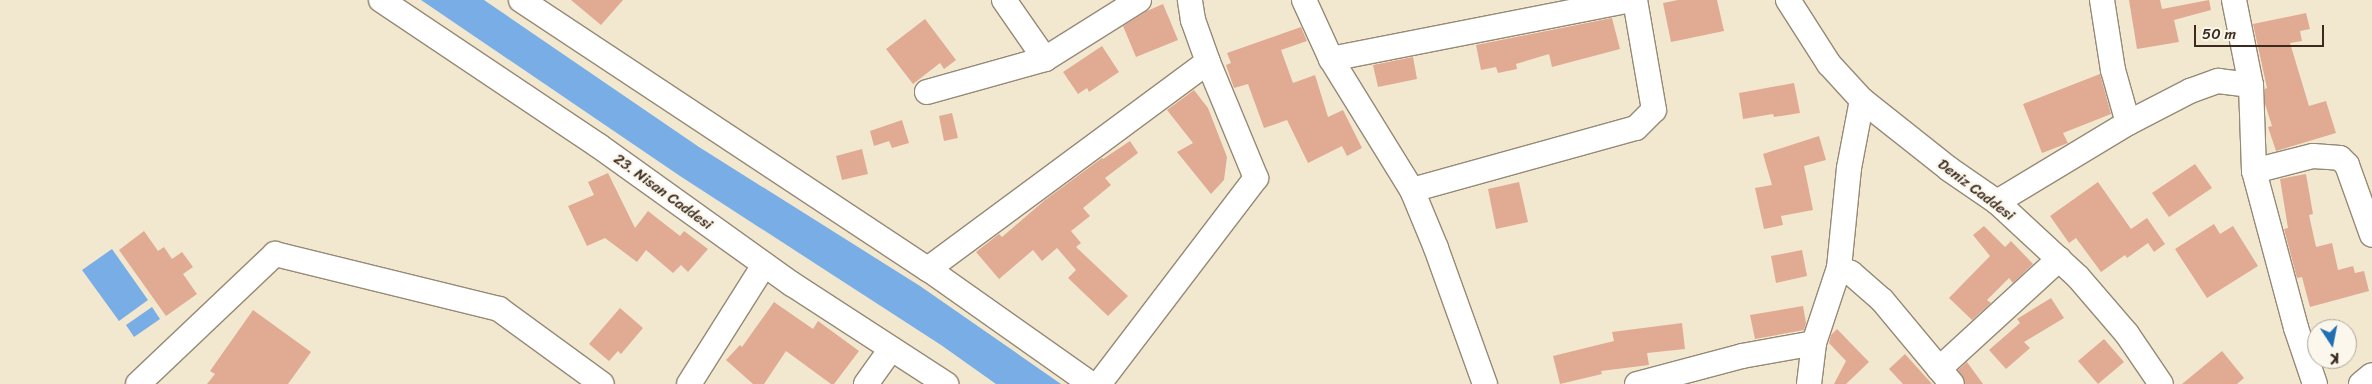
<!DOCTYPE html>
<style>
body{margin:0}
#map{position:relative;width:2372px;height:384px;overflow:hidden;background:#f2e8cf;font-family:Sriracha,sans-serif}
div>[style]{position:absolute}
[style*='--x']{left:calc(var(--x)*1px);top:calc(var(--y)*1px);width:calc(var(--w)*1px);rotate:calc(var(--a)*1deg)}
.water>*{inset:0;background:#79ade6}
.building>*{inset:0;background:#e1aa93}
.roads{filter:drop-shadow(1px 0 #968976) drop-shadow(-1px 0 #968976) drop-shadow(0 1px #968976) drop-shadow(0 -1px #968976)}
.minor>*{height:24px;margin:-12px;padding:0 12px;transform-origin:12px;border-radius:12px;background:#fff}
span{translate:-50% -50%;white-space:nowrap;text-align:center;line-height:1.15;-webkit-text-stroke:5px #fbf7ec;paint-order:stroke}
.street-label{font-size:15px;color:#3b2a1e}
.north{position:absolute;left:2307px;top:319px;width:50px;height:50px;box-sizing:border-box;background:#fbf7ec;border:1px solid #aea59a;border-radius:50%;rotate:169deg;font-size:14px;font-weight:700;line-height:20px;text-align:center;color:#3b2a1e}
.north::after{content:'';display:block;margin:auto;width:18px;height:22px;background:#1f6fb2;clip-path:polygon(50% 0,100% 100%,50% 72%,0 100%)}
.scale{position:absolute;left:2194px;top:25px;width:130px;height:22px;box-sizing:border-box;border:2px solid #3b2a1e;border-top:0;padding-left:6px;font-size:15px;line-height:18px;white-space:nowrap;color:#3b2a1e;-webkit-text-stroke:4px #fbf7ec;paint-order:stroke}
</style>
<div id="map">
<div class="water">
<i style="clip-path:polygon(421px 0,484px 0,699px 147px,920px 286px,1061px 384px,996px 384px,941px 345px,680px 176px)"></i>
<i style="clip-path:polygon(112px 249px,148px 300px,119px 321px,82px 270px)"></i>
<i style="clip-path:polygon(152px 307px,160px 319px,134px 337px,126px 325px)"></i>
</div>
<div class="building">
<i style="clip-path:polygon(571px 0,623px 0,601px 25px)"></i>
<i style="clip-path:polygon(1678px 0,1717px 0,1724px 31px,1671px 42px,1663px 3px)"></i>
<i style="clip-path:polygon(2129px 0,2160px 0,2162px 9px,2209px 0,2211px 10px,2174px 20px,2179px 42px,2137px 49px)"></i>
<i style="clip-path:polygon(1163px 4px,1178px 40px,1136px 57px,1123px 26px,1147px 11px)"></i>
<i style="clip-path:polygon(2306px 13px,2310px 29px,2300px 31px,2302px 41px,2290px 43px,2309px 106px,2326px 101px,2336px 133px,2276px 151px,2268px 127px,2272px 126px,2265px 104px,2265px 89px,2267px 88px,2253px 24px)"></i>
<i style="clip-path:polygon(1612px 18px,1620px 49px,1552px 67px,1549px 54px,1516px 64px,1517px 69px,1498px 73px,1496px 67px,1481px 70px,1476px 45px)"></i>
<i style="clip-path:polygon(925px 19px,956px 60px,944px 69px,940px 63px,913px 84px,886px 49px)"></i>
<i style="clip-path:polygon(1301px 27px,1307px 41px,1281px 50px,1293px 83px,1315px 75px,1328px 117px,1343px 110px,1362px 148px,1347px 156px,1342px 146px,1308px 163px,1287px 120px,1264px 128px,1248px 84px,1234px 88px,1226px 65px,1231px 63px,1227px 53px)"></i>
<i style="clip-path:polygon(1102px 46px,1119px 72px,1089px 92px,1087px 88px,1078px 94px,1063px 72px)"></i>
<i style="clip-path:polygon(1413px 57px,1417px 79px,1378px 87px,1373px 65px)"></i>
<i style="clip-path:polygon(2100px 74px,2111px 114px,2063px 133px,2068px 143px,2042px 153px,2023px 104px)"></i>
<i style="clip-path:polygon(1794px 83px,1800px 113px,1774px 117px,1773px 114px,1743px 119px,1739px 93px)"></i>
<i style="clip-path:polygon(1194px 90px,1208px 108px,1227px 157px,1224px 180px,1211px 194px,1177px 152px,1193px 143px,1167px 110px)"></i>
<i style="clip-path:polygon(952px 113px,958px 138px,944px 141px,939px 116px)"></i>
<i style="clip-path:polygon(902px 120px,909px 143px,892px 148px,889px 141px,874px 146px,870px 131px)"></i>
<i style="clip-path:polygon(1819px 136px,1826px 160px,1804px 166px,1813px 210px,1781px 216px,1783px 225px,1764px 229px,1755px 188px,1772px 185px,1763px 154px)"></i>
<i style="clip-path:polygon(1130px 141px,1138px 153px,1105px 178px,1111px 185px,1083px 208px,1090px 216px,1071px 231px,1081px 243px,1076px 247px,1128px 296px,1108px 316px,1068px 278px,1076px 270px,1057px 248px,1042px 261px,1033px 250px,999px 279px,976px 252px,999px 234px,1002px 237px,1045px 200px,1102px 158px,1103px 159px)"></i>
<i style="clip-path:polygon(862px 149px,868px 174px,842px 180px,836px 156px)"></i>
<i style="clip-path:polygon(2195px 164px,2212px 188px,2169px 217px,2152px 193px)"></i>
<i style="clip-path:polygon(608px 173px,635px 228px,648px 211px,680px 236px,684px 231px,708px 249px,688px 272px,681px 265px,673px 273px,646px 250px,637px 262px,605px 238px,587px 246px,568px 206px,594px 195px,588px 182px)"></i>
<i style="clip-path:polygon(2306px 174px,2313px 214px,2309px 215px,2316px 247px,2332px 243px,2338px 270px,2353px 266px,2355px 273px,2364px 271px,2369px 291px,2310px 307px,2302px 277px,2297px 278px,2284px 229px,2288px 228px,2280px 179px)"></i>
<i style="clip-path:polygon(1519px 182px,1528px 222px,1496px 229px,1488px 189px)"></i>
<i style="clip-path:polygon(2098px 182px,2131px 229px,2147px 218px,2165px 244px,2154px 252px,2148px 243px,2127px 258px,2125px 255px,2101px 272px,2076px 238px,2069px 243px,2050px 216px)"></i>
<i style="clip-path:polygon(2214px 224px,2220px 234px,2233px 226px,2258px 266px,2207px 298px,2175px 249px)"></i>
<i style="clip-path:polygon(1984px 226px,2005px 247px,2011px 241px,2033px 264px,2013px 283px,2009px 278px,1987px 300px,1991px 303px,1972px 320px,1949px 298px,1990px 256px,1973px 235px)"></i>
<i style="clip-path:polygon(144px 231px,158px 251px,164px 247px,172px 259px,182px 252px,193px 267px,183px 274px,197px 294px,166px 316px,119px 250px)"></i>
<i style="clip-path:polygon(1802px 250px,1807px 276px,1776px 283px,1771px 256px)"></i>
<i style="clip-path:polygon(2051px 298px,2064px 318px,2024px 342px,2030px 348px,2006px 369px,1989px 350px,2020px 323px,2017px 319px)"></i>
<i style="clip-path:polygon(774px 302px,813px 329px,818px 321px,859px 351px,834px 384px,831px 384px,786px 351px,764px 384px,753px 384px,726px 360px,740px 345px,742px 347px)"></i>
<i style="clip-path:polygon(1803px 306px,1806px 323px,1804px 330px,1755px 339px,1750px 315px)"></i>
<i style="clip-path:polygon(620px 308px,643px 328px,621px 354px,618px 351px,609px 361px,589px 344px)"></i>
<i style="clip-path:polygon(253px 310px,311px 352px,288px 384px,207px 384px,215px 374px,210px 371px)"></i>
<i style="clip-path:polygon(1682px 323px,1685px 349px,1647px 353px,1649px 365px,1601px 371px,1602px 374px,1560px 384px,1553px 356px,1614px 341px,1612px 332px)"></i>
<i style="clip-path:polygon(1837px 329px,1869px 362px,1846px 384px,1834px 384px,1846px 361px,1829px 343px,1831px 335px)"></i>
<i style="clip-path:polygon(2104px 339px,2124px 362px,2098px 384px,2078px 361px)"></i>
<i style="clip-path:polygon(2222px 351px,2244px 378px,2237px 384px,2182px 384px)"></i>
<i style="clip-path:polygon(1905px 354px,1932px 384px,1903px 384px,1889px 369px)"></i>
<i style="clip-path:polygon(1967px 362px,1983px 384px,1965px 384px,1958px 370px)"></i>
</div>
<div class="roads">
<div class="minor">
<i style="--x:381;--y:0;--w:262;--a:33.8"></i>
<i style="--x:599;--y:146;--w:237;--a:35.6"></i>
<i style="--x:792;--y:284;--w:184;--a:33"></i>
<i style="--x:521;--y:0;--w:488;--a:33.5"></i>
<i style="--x:928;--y:269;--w:199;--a:35.2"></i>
<i style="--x:1004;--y:0;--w:72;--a:55.2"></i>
<i style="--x:1045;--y:59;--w:111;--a:-32.1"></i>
<i style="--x:1304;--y:0;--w:65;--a:65.4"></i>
<i style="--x:1331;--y:59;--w:154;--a:58.3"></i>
<i style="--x:1412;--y:190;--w:63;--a:67.5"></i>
<i style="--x:1436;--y:248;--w:145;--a:70.2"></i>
<i style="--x:1788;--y:0;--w:76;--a:57.4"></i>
<i style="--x:1829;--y:64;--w:49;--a:47.5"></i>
<i style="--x:1862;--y:100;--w:111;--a:38.4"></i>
<i style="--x:1949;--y:169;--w:58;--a:34.5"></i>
<i style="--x:1997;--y:202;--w:110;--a:42.8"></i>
<i style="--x:2078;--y:277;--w:75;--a:49.3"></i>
<i style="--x:2127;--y:334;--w:60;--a:55.8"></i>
<i style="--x:2102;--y:0;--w:71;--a:81.1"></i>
<i style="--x:2113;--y:70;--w:55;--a:74.2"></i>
<i style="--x:2234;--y:0;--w:87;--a:78.7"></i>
<i style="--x:2251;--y:85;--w:86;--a:88"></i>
<i style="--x:2254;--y:171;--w:163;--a:75"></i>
<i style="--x:2296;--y:328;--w:59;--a:71.3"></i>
<i style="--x:1331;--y:59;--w:307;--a:-11.1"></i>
<i style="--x:927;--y:92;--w:123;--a:-15.6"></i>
<i style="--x:2254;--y:171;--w:61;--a:-14.3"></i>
<i style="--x:2313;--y:156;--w:27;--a:4"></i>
<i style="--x:2340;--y:158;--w:10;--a:45"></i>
<i style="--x:2347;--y:165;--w:74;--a:70.3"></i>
<i style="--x:1412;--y:190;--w:232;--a:-15.5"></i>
<i style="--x:1636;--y:128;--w:25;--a:-45"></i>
<i style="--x:1654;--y:110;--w:112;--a:-99.8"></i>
<i style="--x:1997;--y:202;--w:153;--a:-31.1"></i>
<i style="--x:2128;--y:123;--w:70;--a:-27.3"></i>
<i style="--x:2190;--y:91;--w:30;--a:-20"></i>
<i style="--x:2218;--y:81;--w:33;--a:7"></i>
<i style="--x:1839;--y:268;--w:13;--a:23"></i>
<i style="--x:1851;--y:273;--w:41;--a:41.1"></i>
<i style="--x:1882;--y:300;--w:109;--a:50.2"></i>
<i style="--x:928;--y:269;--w:348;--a:-36.5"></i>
<i style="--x:1208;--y:62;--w:45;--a:-109.7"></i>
<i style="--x:1193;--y:20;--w:20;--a:-99"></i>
<i style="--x:1939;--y:369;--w:163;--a:-42.5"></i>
<i style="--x:138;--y:384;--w:189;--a:-43.5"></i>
<i style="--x:275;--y:254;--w:231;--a:13.8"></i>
<i style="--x:499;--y:309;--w:127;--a:36.1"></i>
<i style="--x:689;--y:384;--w:141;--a:-57.8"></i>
<i style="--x:866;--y:384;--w:43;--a:-54.5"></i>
<i style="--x:1099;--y:384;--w:259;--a:-52.7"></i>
<i style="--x:1256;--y:178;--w:126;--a:-112.5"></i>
<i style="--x:1637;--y:384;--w:109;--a:-14.9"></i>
<i style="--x:1742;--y:356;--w:73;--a:-10.2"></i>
<i style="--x:1809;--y:384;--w:41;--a:-83"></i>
<i style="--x:1814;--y:343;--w:79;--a:-71.6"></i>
<i style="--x:1839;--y:268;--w:100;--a:-84.3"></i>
<i style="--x:1849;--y:168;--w:69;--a:-79.2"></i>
<i style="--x:2361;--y:384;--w:14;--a:-39"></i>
</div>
</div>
<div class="street-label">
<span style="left:1976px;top:190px;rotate:37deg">Deniz Caddesi</span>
<span style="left:663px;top:192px;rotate:36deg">23. Nisan Caddesi</span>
</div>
<div class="north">K</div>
<div class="scale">50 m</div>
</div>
